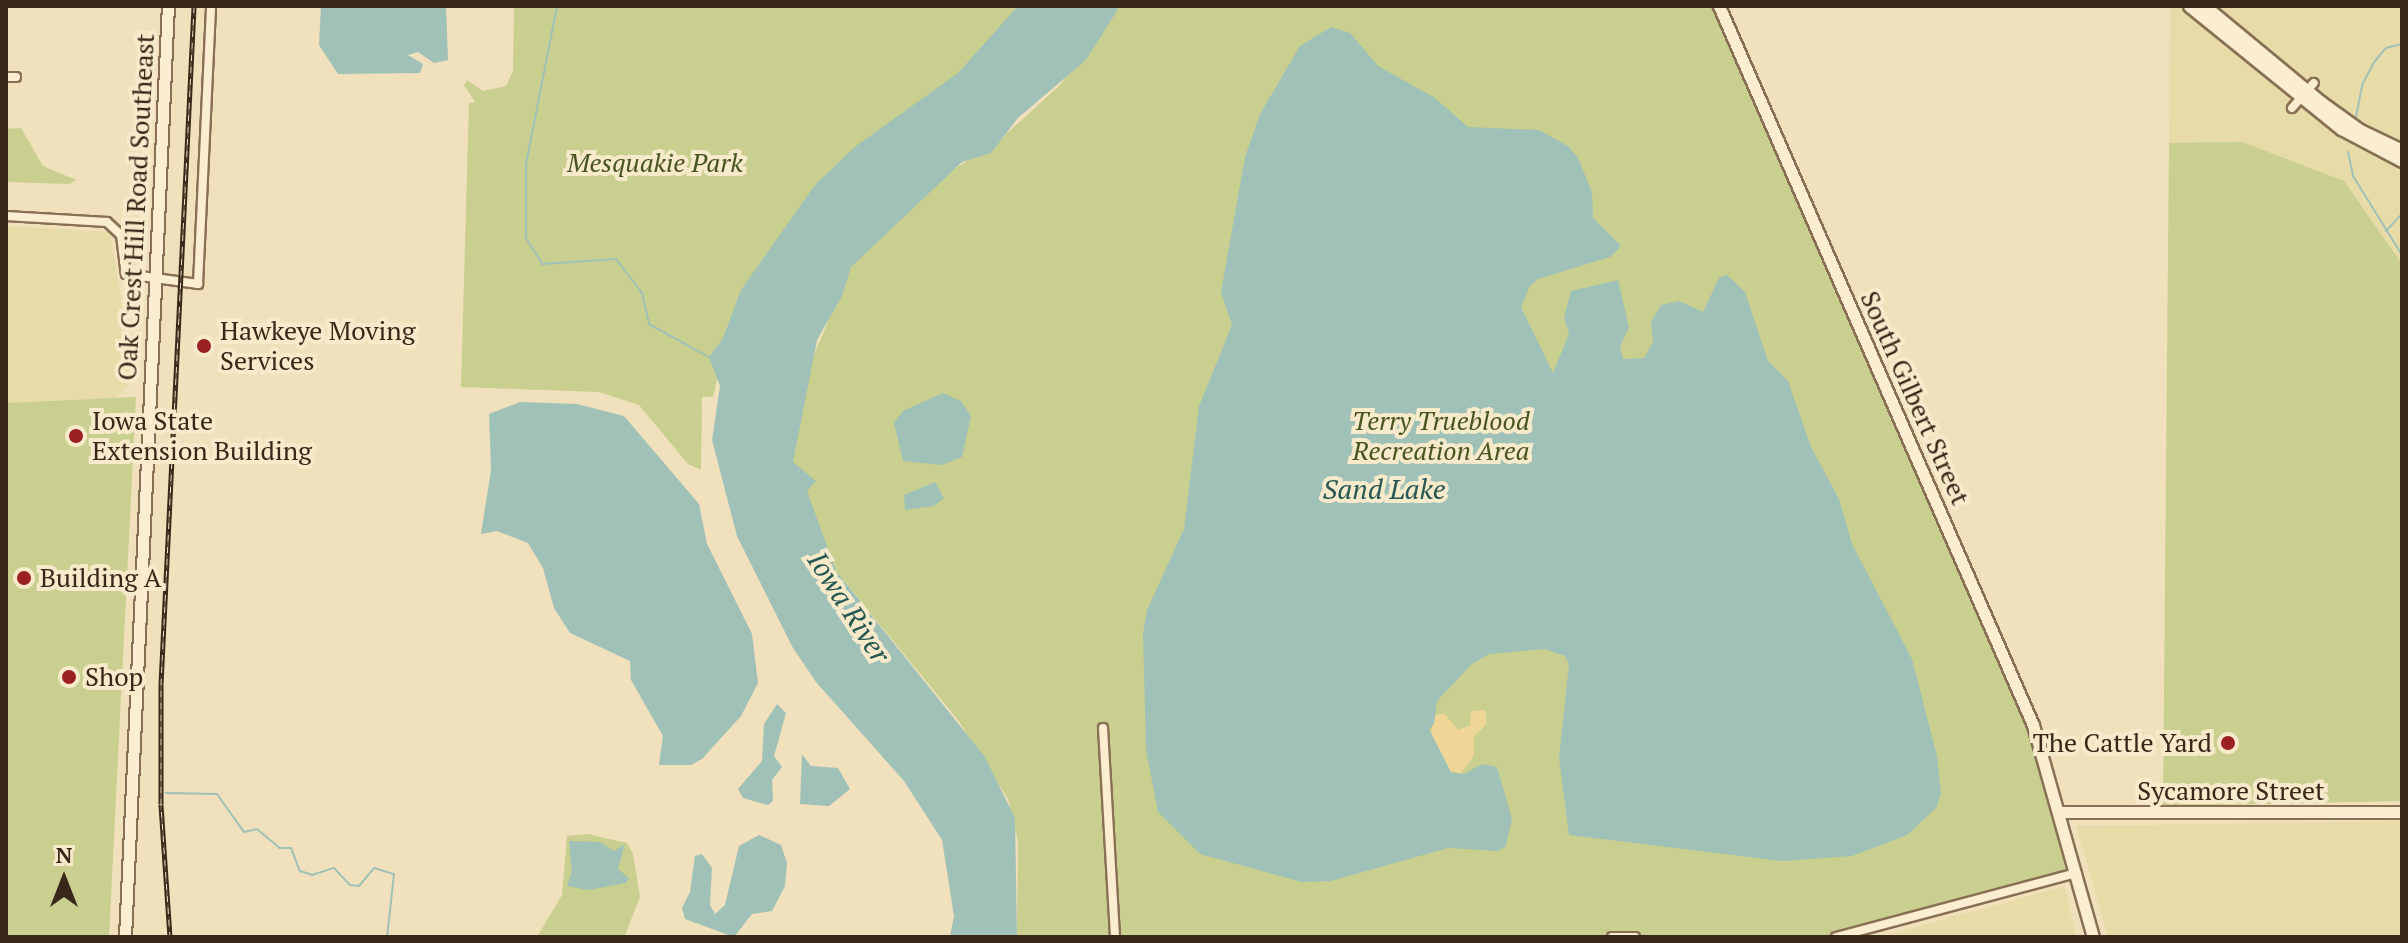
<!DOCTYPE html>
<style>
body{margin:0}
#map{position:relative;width:2408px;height:943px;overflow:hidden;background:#f0e0bb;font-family:"PT Serif",serif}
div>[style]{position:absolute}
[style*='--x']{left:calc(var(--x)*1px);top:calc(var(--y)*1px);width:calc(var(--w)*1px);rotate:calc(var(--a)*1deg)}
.farmland>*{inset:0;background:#e7dca8}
.green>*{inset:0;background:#c8cf8f}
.sand>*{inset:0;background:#efd696}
.water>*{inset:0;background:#a0c1b7}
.stream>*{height:2px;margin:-1px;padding:0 1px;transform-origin:1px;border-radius:1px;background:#a0c1b7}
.roads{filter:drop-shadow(2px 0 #897054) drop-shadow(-2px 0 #897054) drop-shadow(0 2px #897054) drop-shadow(0 -2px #897054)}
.street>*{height:8px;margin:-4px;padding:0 4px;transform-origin:4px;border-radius:4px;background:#fbedcf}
.secondary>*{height:11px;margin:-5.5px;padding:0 5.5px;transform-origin:5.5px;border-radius:5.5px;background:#fbedcf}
.rail>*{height:5px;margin-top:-2.5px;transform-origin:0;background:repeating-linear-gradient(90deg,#f7eacb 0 6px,#37281a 0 12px);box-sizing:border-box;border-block:2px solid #37281a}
.dots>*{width:22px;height:22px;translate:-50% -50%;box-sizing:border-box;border:4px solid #f7eacb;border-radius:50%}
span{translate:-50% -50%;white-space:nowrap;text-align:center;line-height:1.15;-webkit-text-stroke:8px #f7eacb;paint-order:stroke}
.park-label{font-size:26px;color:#48551f;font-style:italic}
.street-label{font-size:26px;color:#37281a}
.poi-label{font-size:26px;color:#37281a}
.left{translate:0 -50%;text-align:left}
.right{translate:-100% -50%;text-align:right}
.water-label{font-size:28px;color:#285854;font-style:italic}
.frame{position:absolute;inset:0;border:8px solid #37281a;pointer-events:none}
.north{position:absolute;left:24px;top:839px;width:80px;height:80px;-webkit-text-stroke:6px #f7eacb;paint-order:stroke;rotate:0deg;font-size:22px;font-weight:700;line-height:32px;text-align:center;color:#37281a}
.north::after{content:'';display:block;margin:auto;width:28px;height:36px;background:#37281a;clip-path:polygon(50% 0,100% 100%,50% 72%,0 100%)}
</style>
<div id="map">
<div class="farmland">
<i style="clip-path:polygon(2170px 6px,2402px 6px,2402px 264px,2344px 181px,2169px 143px)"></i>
<i style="clip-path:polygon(6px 226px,110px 232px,129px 344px,129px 385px,116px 398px,6px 403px)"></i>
<i style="clip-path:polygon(2402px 821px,2402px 937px,2108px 937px,2076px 826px)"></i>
<i style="clip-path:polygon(2065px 886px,2076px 937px,1879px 937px)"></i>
</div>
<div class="green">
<i style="clip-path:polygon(514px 6px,1032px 6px,724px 348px,713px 397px,702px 397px,701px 470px,688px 464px,639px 405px,599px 392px,461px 387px,469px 103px,475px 102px,464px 85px,467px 80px,483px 91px,506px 86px,513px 71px)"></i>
<i style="clip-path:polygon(1120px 6px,1718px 6px,2055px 783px,2080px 868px,1820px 937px,1017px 937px,1018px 841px,1008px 799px,958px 720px,836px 571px,793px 463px,797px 395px,851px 267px,918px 193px,1003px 137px,1060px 85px)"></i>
<i style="clip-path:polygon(21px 128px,43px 166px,76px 180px,70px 184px,6px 182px,6px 129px)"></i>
<i style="clip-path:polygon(2242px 142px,2344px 181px,2402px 264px,2402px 801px,2163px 806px,2169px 143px)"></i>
<i style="clip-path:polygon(136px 397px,109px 937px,6px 937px,6px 403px)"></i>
<i style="clip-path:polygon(588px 834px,627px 843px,633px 854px,640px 897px,625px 935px,537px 937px,562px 895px,567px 836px)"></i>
</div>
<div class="sand">
<i style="clip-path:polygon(1485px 710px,1487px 724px,1474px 736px,1474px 755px,1461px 773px,1451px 772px,1430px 738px,1434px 716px,1444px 713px,1458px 730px,1470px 725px,1471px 711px)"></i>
</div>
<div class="water">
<i style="clip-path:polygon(321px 6px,446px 6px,448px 60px,434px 63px,418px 52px,408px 55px,423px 64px,420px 73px,338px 74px,319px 45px)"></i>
<i style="clip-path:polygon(1018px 6px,1120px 6px,1086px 60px,1018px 118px,991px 153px,962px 162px,851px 267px,842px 296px,817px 340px,793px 462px,816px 481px,807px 491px,836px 571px,985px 757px,1015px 818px,1017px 937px,950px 937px,954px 916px,942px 840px,904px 781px,816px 682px,793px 648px,737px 536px,712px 440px,720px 386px,709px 357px,723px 338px,741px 290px,815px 185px,856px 146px,958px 73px)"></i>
<i style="clip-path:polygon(1331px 27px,1350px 33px,1378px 66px,1435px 98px,1468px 127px,1539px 130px,1568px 146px,1578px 158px,1592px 192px,1593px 218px,1621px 246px,1610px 257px,1538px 279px,1530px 286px,1521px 307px,1553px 373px,1569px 334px,1564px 318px,1571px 291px,1618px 280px,1629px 327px,1620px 347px,1623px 359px,1644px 358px,1653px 342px,1651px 322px,1661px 305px,1679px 301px,1703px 312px,1719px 278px,1727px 275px,1745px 292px,1768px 361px,1788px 381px,1811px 447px,1839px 499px,1852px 544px,1912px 659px,1937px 756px,1941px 794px,1936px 808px,1907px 835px,1852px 856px,1783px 861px,1569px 835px,1559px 758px,1569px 664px,1565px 656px,1544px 649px,1489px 654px,1472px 664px,1437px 701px,1434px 724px,1429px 729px,1451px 772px,1464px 774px,1482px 764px,1497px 767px,1512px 819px,1506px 846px,1498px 851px,1448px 848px,1331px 881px,1302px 882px,1200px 854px,1158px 812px,1146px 750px,1143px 633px,1147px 610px,1184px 529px,1199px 406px,1232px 325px,1221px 292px,1245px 157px,1260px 114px,1300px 46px)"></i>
<i style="clip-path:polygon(943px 393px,961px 401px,971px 416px,962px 457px,942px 465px,903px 461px,894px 423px,903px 411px)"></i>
<i style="clip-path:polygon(520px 402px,577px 404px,624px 416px,699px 504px,707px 544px,752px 634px,758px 683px,741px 716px,702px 759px,691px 765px,659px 765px,663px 736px,631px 680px,630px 661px,570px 633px,554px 608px,543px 568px,528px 543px,497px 531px,481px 534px,491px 470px,489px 414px)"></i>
<i style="clip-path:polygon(935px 482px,944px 498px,934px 506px,905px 510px,904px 495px)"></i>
<i style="clip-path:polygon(777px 704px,786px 713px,774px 756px,782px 767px,772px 780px,773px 801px,768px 805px,743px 798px,738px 789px,762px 761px,764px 724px)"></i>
<i style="clip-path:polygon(802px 754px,811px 766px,838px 768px,850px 789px,829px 806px,800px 804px)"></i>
<i style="clip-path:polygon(759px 835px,781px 845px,787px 863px,785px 886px,772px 911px,752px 914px,734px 937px,685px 919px,682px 908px,690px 892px,695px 856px,702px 854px,712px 868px,710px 905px,715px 914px,725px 905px,739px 846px)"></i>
<i style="clip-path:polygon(569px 841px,600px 842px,614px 851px,625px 844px,618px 869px,629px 878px,626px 883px,588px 890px,567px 886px,572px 872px)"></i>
</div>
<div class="stream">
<i style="--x:557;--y:6;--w:161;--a:101.1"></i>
<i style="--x:526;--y:164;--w:74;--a:90"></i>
<i style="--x:526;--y:238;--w:31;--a:58"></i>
<i style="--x:542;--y:264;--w:74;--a:-3.9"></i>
<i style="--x:616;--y:259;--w:43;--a:52.6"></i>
<i style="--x:642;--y:293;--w:32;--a:77"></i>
<i style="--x:649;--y:324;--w:68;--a:28.8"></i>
<i style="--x:2356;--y:117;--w:33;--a:-79"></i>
<i style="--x:2362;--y:85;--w:27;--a:-62"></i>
<i style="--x:2375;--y:61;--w:17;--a:-50"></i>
<i style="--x:2386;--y:48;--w:16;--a:-14"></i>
<i style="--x:2348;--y:152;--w:25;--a:78"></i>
<i style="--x:2353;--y:176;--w:93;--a:58.2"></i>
<i style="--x:2386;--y:231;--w:23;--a:-47"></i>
<i style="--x:166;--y:793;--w:51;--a:1.1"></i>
<i style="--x:217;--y:794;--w:47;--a:54.6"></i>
<i style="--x:244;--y:832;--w:13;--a:-13"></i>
<i style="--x:257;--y:829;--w:30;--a:40"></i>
<i style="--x:280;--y:848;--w:11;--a:0"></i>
<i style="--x:291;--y:848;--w:25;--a:69"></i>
<i style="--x:300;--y:871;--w:13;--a:18"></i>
<i style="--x:312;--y:875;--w:23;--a:-18"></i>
<i style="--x:334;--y:868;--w:23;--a:47"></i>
<i style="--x:350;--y:885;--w:9;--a:6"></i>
<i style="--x:359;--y:886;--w:23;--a:-50"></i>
<i style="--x:374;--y:868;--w:21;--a:17"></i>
<i style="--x:394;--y:874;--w:63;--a:96.3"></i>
</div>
<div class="roads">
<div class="street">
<i style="--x:6;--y:77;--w:10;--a:0"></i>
<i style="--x:2292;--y:108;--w:33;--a:-49"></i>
<i style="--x:6;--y:216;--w:101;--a:3.4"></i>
<i style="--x:107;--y:222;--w:19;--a:43"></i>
<i style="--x:121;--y:235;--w:39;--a:83"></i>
<i style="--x:126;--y:274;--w:73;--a:7.9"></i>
<i style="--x:198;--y:284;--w:278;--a:-87.3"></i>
<i style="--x:1103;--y:728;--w:209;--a:86.7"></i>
<i style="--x:1612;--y:937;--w:23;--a:0"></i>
<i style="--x:1836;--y:937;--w:249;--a:-14.9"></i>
</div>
<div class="secondary">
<i style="--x:1719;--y:6;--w:785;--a:66.41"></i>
<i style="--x:2033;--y:725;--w:220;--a:74.2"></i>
<i style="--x:2189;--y:6;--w:196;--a:39"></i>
<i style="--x:2341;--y:129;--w:69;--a:27.7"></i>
<i style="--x:2205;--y:6;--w:151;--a:39.6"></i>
<i style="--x:2321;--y:102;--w:48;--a:35.7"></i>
<i style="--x:2360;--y:130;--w:47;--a:25.5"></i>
<i style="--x:2060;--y:812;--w:342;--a:0"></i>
<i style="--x:125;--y:937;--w:932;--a:-87.36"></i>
</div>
</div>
<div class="rail">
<i style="--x:170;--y:937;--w:133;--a:-93.9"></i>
<i style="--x:161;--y:804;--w:120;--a:-90"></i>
<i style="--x:161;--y:684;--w:679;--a:-87.21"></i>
</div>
<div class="dots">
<i style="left:204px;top:346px;background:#9b2022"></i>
<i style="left:76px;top:436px;background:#9b2022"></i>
<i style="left:24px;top:578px;background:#9b2022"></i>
<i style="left:69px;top:677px;background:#9b2022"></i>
<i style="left:2228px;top:743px;background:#9b2022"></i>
</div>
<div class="park-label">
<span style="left:655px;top:163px">Mesquakie Park</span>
<span style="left:1441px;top:436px">Terry Trueblood<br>Recreation Area</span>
</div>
<div class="street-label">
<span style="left:136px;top:207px;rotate:-87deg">Oak Crest Hill Road Southeast</span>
<span style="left:1915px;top:398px;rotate:66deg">South Gilbert Street</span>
<span style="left:2231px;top:791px">Sycamore Street</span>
</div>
<div class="poi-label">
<span class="left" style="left:220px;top:346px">Hawkeye Moving<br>Services</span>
<span class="left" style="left:92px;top:436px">Iowa State<br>Extension Building</span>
<span class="left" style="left:40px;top:578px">Building A</span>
<span class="left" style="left:85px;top:677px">Shop</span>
<span class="right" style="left:2212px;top:743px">The Cattle Yard</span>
</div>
<div class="water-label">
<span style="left:1384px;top:489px">Sand Lake</span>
<span style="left:849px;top:607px;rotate:57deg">Iowa River</span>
</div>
<div class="frame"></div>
<div class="north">N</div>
</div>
